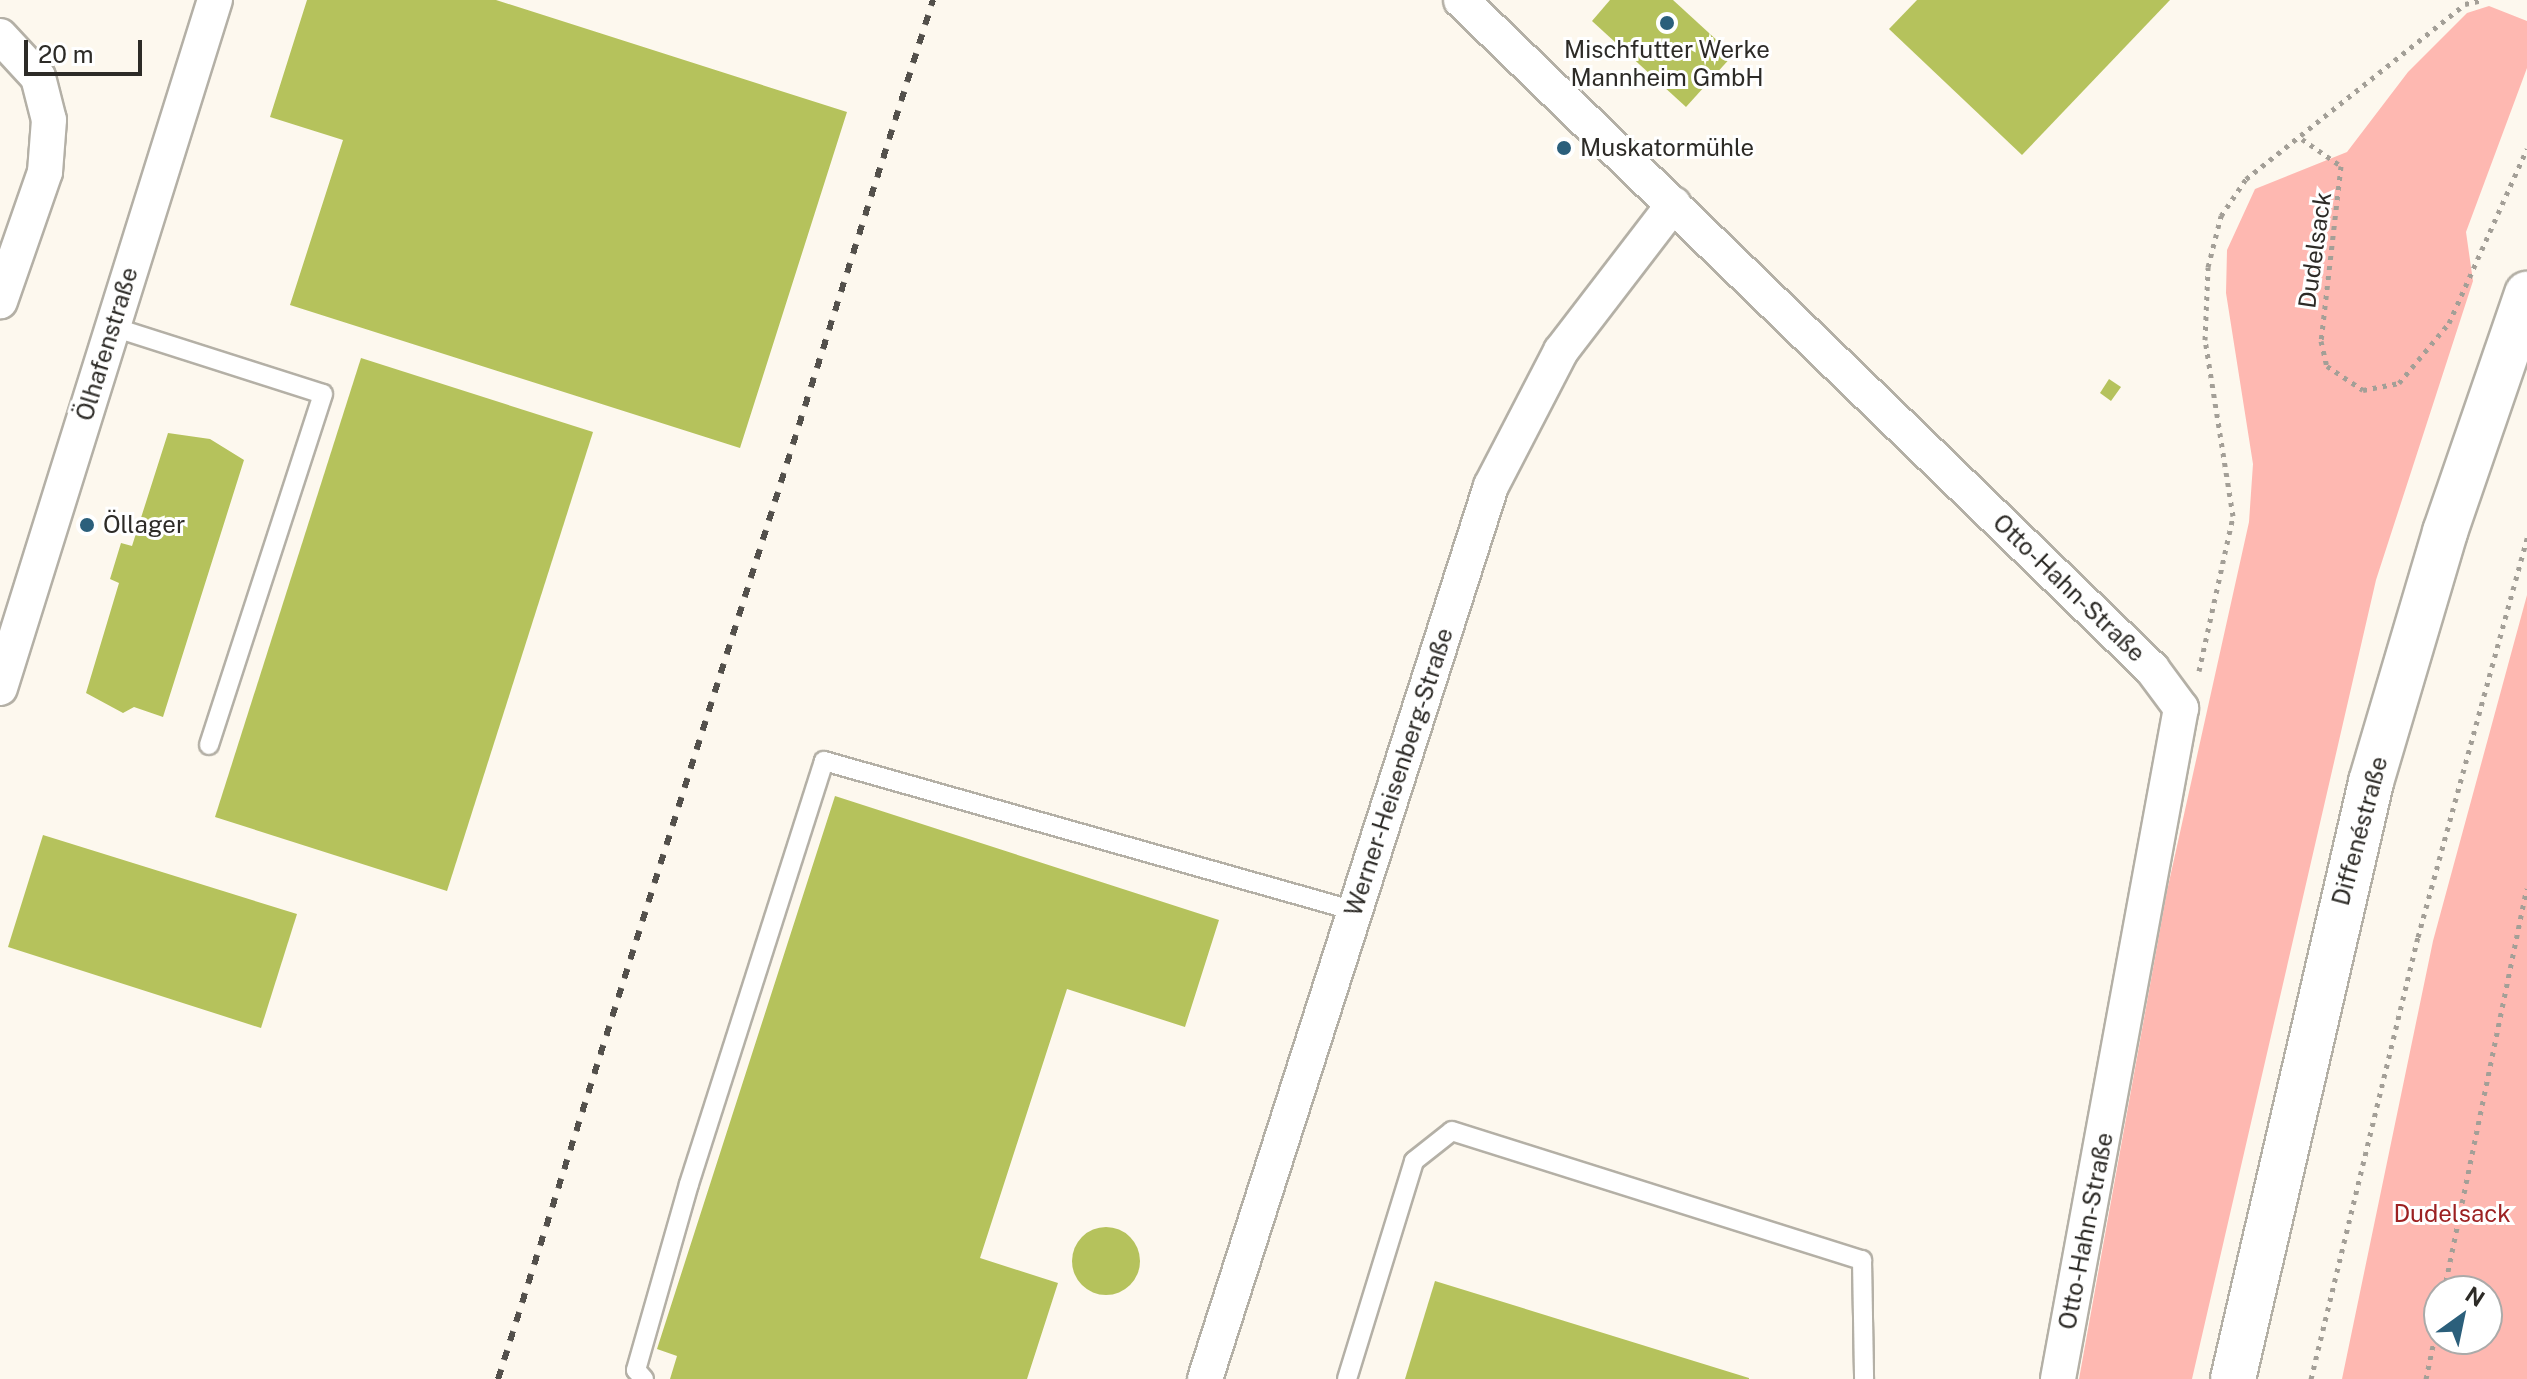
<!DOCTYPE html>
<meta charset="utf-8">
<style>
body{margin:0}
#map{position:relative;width:2527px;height:1379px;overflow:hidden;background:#fdf8ee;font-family:"Public Sans",sans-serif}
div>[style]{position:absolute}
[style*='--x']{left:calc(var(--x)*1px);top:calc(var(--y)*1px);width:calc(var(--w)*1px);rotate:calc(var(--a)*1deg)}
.green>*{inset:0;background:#feb8b1}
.building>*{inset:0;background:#b5c25c}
.round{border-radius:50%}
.path>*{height:5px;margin-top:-2.5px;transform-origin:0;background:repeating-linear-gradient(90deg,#a39f97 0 4px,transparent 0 10px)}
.roads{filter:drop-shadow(2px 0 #b4b0a6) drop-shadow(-2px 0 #b4b0a6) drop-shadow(0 2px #b4b0a6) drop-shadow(0 -2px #b4b0a6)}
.lane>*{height:18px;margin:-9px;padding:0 9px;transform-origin:9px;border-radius:9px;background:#fff}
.street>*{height:34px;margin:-17px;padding:0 17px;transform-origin:17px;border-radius:17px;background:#fff}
.secondary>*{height:44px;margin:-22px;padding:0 22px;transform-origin:22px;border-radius:22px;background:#fff}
.rail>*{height:6px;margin-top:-3px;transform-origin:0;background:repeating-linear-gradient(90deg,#53504b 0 10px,transparent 0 20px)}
.dots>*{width:22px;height:22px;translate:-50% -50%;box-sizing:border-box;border:4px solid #fff;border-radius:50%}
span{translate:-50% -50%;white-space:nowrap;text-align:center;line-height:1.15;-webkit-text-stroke:6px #fff;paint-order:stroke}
.poi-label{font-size:24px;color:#2d2b27}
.left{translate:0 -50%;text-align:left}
.street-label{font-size:24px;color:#2d2b27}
.park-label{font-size:24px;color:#9c2122}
.north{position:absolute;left:2423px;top:1275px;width:80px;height:80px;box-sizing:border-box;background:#fff;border:2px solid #abaaa9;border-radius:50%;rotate:33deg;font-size:22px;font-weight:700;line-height:32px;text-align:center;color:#2d2b27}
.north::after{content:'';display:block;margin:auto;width:28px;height:36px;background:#2b5f7b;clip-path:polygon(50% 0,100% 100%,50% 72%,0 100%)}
.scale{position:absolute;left:24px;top:40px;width:118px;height:36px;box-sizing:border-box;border:4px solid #2d2b27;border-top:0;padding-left:10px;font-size:24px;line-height:28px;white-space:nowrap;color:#2d2b27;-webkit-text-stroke:6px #fff;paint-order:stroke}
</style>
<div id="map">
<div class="green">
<i style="clip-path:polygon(2489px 6px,2527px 21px,2527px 68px,2466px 232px,2473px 281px,2376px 580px,2192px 1379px,2079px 1379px,2167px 891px,2249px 522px,2253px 464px,2226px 293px,2227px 250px,2255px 189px,2347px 152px,2408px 72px,2467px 13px)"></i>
<i style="clip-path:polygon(evenodd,2527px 595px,2527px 1379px,2342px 1379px,2433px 941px,2527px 595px,2487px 1291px,2487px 1339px,2439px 1339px,2439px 1291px,2487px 1291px)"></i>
</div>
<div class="building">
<i style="clip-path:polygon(307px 0,496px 0,847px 112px,740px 448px,290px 305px,343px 140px,270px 117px)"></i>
<i style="clip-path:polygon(1610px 0,1673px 0,1733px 55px,1686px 107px,1592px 21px)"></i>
<i style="clip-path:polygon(1917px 0,2170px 0,2022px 155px,1889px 29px)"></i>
<i style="clip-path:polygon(361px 358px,593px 432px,447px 891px,215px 817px)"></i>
<i style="clip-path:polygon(2109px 379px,2121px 387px,2111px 401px,2100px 393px)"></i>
<i style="clip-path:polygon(168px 433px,210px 439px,244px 460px,163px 717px,134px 707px,123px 713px,86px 693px,119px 583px,110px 579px,121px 543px,132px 546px)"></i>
<i style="clip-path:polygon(835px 796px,1219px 920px,1185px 1027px,1067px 989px,980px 1258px,1058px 1283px,1027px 1379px,670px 1379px,677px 1356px,657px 1349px)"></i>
<i style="clip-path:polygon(43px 835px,297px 914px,261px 1028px,8px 947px)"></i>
<i class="round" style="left:1072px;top:1227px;width:68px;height:68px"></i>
<i style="clip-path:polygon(1435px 1281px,1749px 1378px,1749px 1379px,1405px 1379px)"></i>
</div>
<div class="path">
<i style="--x:2302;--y:139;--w:47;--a:34.7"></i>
<i style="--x:2341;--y:166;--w:176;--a:96.5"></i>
<i style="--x:2321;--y:341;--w:26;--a:77"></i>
<i style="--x:2327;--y:366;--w:43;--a:33.7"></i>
<i style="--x:2363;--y:390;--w:37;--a:-11"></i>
<i style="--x:2399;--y:383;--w:78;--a:-50.2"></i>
<i style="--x:2449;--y:323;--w:191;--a:-65.9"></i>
<i style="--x:2199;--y:671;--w:159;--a:-77.6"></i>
<i style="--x:2233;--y:516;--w:178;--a:-99"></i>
<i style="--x:2205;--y:340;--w:73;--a:-87.6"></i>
<i style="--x:2208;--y:267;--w:53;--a:-75.7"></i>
<i style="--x:2221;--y:216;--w:45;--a:-56"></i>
<i style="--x:2246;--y:179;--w:280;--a:-38.6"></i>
<i style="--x:2465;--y:4;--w:18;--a:-13"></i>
<i style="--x:2444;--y:1291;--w:411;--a:-78.4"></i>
<i style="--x:2311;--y:1379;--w:455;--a:-76.4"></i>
<i style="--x:2418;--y:937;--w:414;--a:-74.7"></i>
<i style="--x:2426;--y:1379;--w:63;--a:-78.2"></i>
</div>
<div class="roads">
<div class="lane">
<i style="--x:113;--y:327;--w:220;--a:17.7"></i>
<i style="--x:323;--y:394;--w:369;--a:108"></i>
<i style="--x:644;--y:1379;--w:12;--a:-132"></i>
<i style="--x:636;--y:1370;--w:193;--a:-74.1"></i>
<i style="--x:689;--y:1184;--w:444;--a:-72.3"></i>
<i style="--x:824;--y:761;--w:552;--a:15.77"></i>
<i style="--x:1347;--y:1379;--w:228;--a:-72.9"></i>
<i style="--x:1414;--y:1161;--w:48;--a:-38.3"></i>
<i style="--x:1452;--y:1131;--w:430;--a:17.5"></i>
<i style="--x:1862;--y:1260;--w:119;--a:89"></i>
</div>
<div class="street">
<i style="--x:1461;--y:0;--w:962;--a:44.07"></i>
<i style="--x:2152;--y:669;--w:49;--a:53.4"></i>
<i style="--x:2181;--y:708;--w:682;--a:100.39"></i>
<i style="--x:0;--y:36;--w:56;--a:47.2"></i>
<i style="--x:38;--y:77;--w:44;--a:75.7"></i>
<i style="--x:49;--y:120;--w:52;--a:94.4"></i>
<i style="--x:45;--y:172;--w:137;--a:109.2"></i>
<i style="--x:0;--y:688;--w:721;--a:-72.65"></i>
<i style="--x:1205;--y:1379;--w:938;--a:-72.24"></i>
<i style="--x:1491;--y:486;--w:152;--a:-62.6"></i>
<i style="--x:1561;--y:351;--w:185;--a:-52.5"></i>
</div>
<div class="secondary">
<i style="--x:2233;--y:1379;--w:613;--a:-76.98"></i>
<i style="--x:2371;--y:782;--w:261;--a:-73.5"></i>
<i style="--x:2445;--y:532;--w:252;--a:-71"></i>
</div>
</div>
<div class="rail">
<i style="--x:498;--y:1379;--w:1446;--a:-72.49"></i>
</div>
<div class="dots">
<i style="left:1667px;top:23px;background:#2b5f7b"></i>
<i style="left:1564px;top:148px;background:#2b5f7b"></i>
<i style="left:87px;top:525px;background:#2b5f7b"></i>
</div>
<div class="poi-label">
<span style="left:1667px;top:64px">Mischfutter Werke<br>Mannheim GmbH</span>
<span class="left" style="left:1580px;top:148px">Muskatormühle</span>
<span class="left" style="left:103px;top:525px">Öllager</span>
</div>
<div class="street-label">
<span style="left:2315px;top:250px;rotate:-82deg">Dudelsack</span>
<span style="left:107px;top:344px;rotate:-73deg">Ölhafenstraße</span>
<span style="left:2069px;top:588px;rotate:44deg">Otto-Hahn-Straße</span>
<span style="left:1399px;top:772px;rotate:-72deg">Werner-Heisenberg-Straße</span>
<span style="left:2360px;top:831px;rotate:-75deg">Diffenéstraße</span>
<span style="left:2086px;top:1231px;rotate:-79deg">Otto-Hahn-Straße</span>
</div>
<div class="park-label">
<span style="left:2452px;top:1214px">Dudelsack</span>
</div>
<div class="north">N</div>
<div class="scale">20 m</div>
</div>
